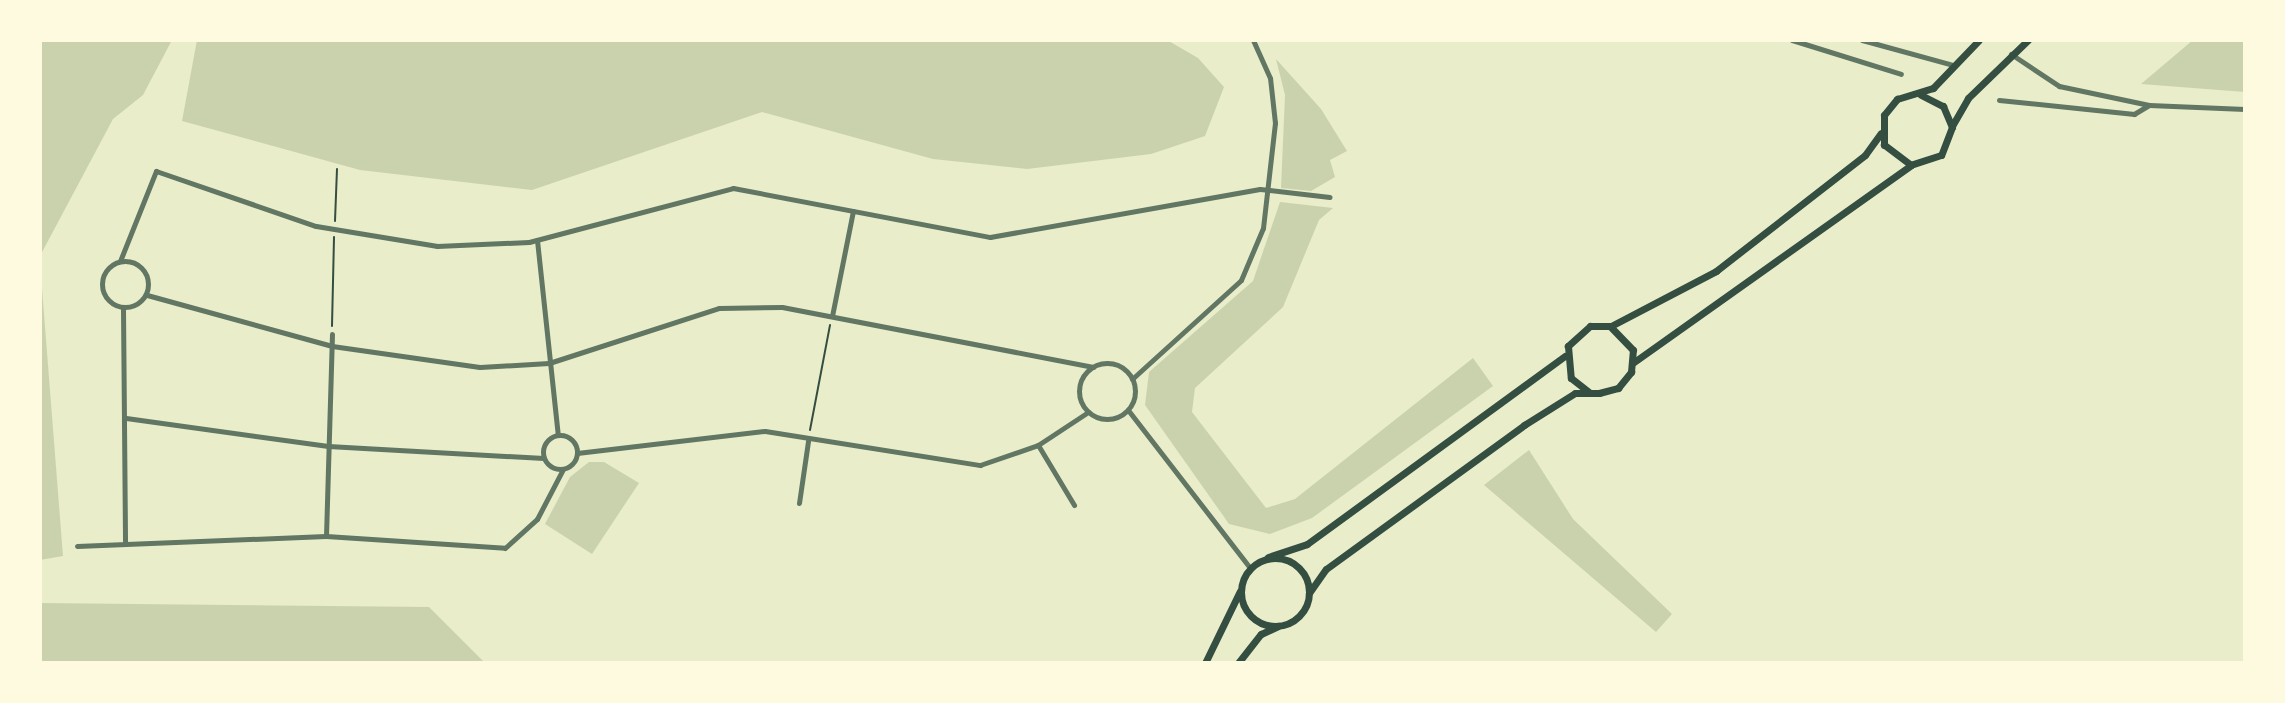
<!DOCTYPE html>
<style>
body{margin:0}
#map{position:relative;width:2285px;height:703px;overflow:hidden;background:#e9edc9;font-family:"Playfair Display",serif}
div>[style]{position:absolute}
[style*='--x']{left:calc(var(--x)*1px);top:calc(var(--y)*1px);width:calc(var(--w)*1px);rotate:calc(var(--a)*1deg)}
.green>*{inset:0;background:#cad2ad}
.path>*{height:2px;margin:-1px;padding:0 1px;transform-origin:1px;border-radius:1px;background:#344e41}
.minor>*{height:5px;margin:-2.5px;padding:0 2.5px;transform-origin:2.5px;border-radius:2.5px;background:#617663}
.minor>.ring{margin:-2.5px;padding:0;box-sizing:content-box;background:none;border:5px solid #617663;border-radius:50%}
.secondary>*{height:7px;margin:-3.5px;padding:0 3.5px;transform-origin:3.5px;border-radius:3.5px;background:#344e41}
.secondary>.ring{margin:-3.5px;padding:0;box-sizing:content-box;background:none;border:7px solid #344e41;border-radius:50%}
span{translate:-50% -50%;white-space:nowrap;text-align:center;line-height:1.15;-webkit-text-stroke:7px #fefae0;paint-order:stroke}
.frame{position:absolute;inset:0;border:42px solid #fefae0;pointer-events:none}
</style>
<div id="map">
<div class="green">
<i style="clip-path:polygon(40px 40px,172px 40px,143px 95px,113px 119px,40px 256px)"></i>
<i style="clip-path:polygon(197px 40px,1167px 40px,1198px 58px,1224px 87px,1205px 136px,1151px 154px,1027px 169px,933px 159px,762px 112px,532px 190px,360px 170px,182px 121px)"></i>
<i style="clip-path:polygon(2193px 40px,2245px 40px,2245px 92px,2141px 84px)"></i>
<i style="clip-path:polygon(1276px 59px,1321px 109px,1347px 151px,1330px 160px,1335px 177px,1311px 191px,1281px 188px,1285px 95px)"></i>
<i style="clip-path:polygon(1280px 202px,1333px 208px,1319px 220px,1283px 307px,1195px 388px,1192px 412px,1266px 508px,1295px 499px,1473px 358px,1493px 386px,1312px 518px,1270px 534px,1229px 524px,1145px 405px,1149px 372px,1253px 281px)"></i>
<i style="clip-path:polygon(40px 263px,63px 556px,40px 560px)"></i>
<i style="clip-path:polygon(1529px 450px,1573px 519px,1672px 614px,1656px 632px,1484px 485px)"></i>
<i style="clip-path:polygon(589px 462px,604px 462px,639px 483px,592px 554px,545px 524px,570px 477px)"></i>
<i style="clip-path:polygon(40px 603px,429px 607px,485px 663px,40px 663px)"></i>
</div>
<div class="path">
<i style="--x:335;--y:221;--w:52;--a:-87.8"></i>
<i style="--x:332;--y:326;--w:89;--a:-88.7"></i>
<i style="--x:810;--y:430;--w:107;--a:-79.2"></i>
</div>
<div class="minor">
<i style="--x:1792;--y:40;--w:114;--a:17.3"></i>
<i style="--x:1862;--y:40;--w:94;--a:15.4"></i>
<i style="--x:2011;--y:54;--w:58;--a:33.7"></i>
<i style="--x:2059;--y:86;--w:92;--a:11.9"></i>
<i style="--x:1999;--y:100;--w:136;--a:5.9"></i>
<i style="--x:2134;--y:114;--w:17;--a:-31"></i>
<i style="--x:2149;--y:105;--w:96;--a:2.4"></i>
<i style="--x:537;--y:240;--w:196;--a:83.9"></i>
<i class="ring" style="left:102px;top:261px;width:41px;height:41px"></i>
<i style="--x:120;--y:261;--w:97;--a:-68.2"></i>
<i style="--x:156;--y:171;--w:169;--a:19"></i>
<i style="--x:316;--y:226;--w:123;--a:9.4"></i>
<i style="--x:437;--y:246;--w:92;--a:-2.5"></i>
<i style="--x:529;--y:242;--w:211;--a:-14.8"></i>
<i style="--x:733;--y:188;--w:262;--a:10.8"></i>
<i style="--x:990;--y:237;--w:274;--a:-10.1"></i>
<i style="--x:1260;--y:189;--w:70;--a:6.5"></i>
<i style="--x:147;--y:295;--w:192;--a:15.4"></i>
<i style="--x:332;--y:346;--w:149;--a:8.1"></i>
<i style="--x:480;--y:367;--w:69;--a:-3.3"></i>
<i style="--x:549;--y:363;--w:179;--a:-17.9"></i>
<i style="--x:719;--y:308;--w:63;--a:-0.9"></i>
<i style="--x:782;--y:307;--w:317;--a:10.9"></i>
<i style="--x:123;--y:308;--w:233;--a:89.5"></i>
<i style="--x:832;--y:316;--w:107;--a:-78.7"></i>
<i class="ring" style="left:1079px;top:363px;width:51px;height:51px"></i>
<i style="--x:1132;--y:379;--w:147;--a:-42.2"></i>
<i style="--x:1241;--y:280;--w:56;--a:-67.1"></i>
<i style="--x:1263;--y:228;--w:106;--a:-83.5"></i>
<i style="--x:1275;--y:123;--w:45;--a:-96.3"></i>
<i style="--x:1270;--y:78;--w:42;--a:-114.1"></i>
<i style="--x:1128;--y:410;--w:200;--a:52.3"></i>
<i style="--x:126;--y:418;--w:204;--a:7.9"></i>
<i style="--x:328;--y:446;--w:216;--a:3.2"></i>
<i class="ring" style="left:543px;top:435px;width:29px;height:29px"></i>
<i style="--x:1038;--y:445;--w:70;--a:59"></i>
<i style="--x:577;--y:453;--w:189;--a:-6.7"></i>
<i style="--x:765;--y:431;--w:218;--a:9"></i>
<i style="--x:980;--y:465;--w:61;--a:-19"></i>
<i style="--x:1038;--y:445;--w:60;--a:-33.4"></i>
<i style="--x:799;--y:503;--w:63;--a:-81.7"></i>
<i style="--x:326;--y:536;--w:202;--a:-88.3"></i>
<i style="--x:77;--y:546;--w:249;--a:-2.3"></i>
<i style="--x:326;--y:536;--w:179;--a:3.8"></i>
<i style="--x:505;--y:548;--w:43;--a:-42.2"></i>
<i style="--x:537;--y:519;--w:56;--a:-62.5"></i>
</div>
<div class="secondary">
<i style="--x:1921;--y:95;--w:25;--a:27"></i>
<i style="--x:1943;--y:106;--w:23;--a:67"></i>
<i style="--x:1952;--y:127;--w:30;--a:111"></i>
<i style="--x:1941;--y:155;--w:32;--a:162"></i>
<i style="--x:1911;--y:165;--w:34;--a:-143"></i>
<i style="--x:1884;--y:145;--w:30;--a:-90"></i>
<i style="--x:1884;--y:115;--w:21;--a:-51"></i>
<i style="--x:1897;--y:99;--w:38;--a:-17"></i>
<i style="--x:1933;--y:88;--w:66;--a:-46.2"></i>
<i style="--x:1952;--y:126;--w:32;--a:-60"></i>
<i style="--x:1968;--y:98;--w:83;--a:-44"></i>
<i style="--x:1611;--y:326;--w:119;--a:-27.6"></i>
<i style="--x:1716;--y:271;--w:189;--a:-37.9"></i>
<i style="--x:1865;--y:155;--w:27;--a:-54"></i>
<i style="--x:1634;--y:362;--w:340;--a:-35.4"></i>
<i style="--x:1268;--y:557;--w:41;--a:-18.4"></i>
<i style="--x:1307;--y:544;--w:319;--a:-36.1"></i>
<i class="ring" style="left:1241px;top:558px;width:61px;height:61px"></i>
<i style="--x:1309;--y:593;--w:29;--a:-55"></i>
<i style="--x:1326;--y:569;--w:245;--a:-36"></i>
<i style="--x:1524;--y:425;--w:60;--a:-32.1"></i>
<i style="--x:1575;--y:393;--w:24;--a:0"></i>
<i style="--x:1599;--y:393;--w:20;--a:-15"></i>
<i style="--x:1618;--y:388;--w:21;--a:-51"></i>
<i style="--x:1631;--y:372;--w:22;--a:-85"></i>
<i style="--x:1633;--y:350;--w:33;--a:-134"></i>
<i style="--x:1610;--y:326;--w:20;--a:180"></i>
<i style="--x:1590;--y:326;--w:30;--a:138"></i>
<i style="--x:1568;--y:346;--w:32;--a:85"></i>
<i style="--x:1571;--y:378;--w:23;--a:38"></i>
<i style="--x:1205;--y:663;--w:80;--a:-64.1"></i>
<i style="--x:1238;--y:663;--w:37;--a:-52"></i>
<i style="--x:1261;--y:634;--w:19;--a:-25"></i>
</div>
<div class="frame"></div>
</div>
